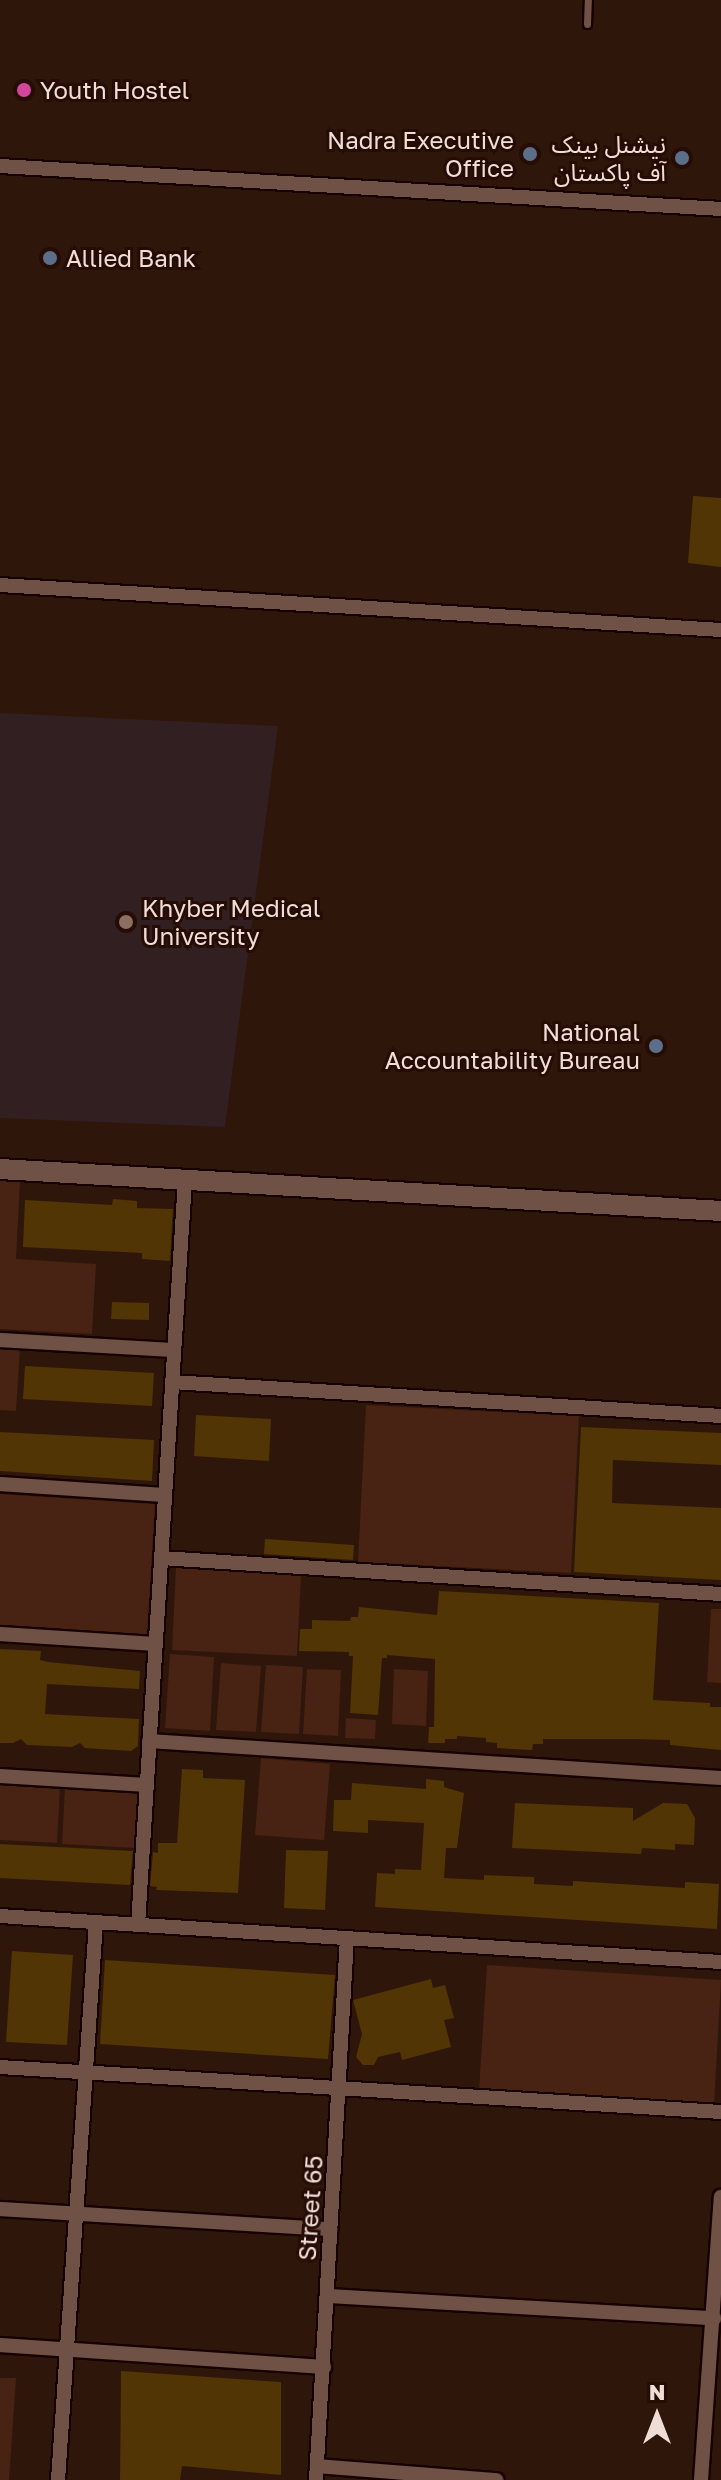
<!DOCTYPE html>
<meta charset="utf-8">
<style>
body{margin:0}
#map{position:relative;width:721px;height:2480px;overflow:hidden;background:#2f160b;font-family:"Golos Text","Noto Sans Arabic",sans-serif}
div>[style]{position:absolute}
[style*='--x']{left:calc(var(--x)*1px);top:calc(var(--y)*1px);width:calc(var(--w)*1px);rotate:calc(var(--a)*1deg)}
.education>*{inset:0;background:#321f21}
.green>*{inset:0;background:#482212}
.building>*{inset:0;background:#513504}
.roads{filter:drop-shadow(2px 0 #160200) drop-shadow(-2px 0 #160200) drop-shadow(0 2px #160200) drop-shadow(0 -2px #160200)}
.lane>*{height:7px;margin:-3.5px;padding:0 3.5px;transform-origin:3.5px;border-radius:3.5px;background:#705145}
.street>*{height:14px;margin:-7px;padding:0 7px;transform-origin:7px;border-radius:7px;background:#705145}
.secondary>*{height:20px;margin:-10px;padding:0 10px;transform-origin:10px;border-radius:10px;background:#705145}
.dots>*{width:22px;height:22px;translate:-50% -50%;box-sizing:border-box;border:4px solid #250c04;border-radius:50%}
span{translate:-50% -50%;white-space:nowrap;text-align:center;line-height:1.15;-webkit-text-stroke:6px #250c04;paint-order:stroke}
.poi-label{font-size:24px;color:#f0ded6}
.left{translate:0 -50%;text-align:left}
.right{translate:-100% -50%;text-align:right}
.street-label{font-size:24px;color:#f0ded6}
.north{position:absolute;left:617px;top:2376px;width:80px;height:80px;-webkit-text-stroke:6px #250c04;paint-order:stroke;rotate:0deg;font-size:22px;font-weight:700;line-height:32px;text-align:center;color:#f0ded6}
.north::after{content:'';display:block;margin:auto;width:28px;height:36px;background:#f0ded6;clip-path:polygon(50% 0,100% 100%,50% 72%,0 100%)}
</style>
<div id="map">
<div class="education">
<i style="clip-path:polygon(0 713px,278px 726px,225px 1127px,0 1118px)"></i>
</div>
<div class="green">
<i style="clip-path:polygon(0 1180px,20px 1181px,16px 1259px,96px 1264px,92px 1334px,0 1329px)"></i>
<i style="clip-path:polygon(0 1347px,20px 1348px,16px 1411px,0 1410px)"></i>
<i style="clip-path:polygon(366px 1405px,579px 1416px,571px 1573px,358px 1562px)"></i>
<i style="clip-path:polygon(0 1494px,155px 1504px,147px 1635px,0 1626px)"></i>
<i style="clip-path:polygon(176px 1568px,301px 1575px,297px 1656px,172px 1650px)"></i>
<i style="clip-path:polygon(711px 1609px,721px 1609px,721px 1683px,707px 1682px)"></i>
<i style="clip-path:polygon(170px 1654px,214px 1657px,210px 1731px,165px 1728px)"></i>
<i style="clip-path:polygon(221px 1663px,261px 1666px,256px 1732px,216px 1730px)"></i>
<i style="clip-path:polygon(266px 1665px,303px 1667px,299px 1734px,261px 1732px)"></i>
<i style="clip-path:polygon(307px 1669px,341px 1670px,338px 1736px,303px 1734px)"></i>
<i style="clip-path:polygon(394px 1669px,428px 1671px,426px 1726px,392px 1724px)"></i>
<i style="clip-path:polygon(346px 1718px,376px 1720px,375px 1739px,345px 1738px)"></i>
<i style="clip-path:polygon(261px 1758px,330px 1764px,324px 1840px,255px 1835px)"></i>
<i style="clip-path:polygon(0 1784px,60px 1787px,57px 1843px,0 1840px)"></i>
<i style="clip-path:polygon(65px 1788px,139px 1792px,136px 1848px,62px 1844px)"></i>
<i style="clip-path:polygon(487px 1965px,721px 1980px,714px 2106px,479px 2091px)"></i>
<i style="clip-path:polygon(0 2378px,16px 2378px,9px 2480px,0 2480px)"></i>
</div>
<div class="building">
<i style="clip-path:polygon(693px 496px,721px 498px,721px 567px,688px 563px)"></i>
<i style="clip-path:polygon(113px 1199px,137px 1201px,137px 1208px,173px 1209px,170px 1261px,142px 1259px,142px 1253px,23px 1247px,25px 1200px,112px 1205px)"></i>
<i style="clip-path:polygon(112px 1302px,149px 1303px,149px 1320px,111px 1319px)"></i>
<i style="clip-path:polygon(25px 1366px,154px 1373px,152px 1406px,23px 1399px)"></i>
<i style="clip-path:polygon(196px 1415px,271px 1419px,269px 1461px,194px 1456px)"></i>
<i style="clip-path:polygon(581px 1427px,721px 1433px,721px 1465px,613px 1460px,612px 1503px,721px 1508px,721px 1580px,574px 1572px)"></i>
<i style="clip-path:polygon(0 1432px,154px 1440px,152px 1481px,0 1471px)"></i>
<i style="clip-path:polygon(265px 1539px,354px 1545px,353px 1560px,264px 1554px)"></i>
<i style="clip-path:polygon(439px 1591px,659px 1603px,653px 1700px,710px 1703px,710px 1707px,721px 1707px,721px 1750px,670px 1745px,670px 1740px,631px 1739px,543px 1739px,543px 1744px,533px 1744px,532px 1750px,497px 1748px,497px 1743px,486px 1742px,486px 1738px,457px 1736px,457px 1739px,445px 1739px,445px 1743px,428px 1743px,429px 1727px,434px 1727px,435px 1659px,387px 1655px,387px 1658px,382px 1658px,378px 1715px,350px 1713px,353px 1656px,349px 1656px,349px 1652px,299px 1651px,300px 1629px,312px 1629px,312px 1620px,350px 1621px,351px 1617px,358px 1617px,359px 1607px,437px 1615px)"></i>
<i style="clip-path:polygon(0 1649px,41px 1651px,40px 1660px,48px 1662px,140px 1671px,139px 1689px,47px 1684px,45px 1714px,139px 1719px,138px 1746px,131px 1751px,85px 1748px,80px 1743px,72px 1747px,27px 1745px,21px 1739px,13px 1743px,0 1743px)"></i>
<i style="clip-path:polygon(182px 1769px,203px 1770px,203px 1778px,245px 1780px,238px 1893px,156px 1890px,157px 1887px,150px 1886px,153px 1852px,158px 1853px,158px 1843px,177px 1843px)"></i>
<i style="clip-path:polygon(426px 1779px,444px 1781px,444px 1787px,464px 1793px,457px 1848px,446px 1848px,444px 1878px,484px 1880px,484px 1875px,506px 1876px,534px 1877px,534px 1884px,573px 1886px,573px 1881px,685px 1888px,685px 1882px,719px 1884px,717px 1929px,375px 1907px,377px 1873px,395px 1874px,395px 1869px,421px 1870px,424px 1823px,368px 1820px,368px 1833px,333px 1831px,334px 1800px,351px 1800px,352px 1783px,426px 1789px)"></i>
<i style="clip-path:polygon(515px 1803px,633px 1808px,633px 1821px,663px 1803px,687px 1804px,695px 1818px,694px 1845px,675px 1844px,675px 1850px,642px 1848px,641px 1854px,512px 1848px)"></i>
<i style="clip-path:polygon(0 1844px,133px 1851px,130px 1885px,0 1878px)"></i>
<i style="clip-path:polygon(286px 1850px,328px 1851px,325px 1910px,284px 1908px)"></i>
<i style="clip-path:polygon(12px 1951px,73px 1955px,67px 2045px,6px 2042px)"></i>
<i style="clip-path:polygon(105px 1960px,335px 1975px,328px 2059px,100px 2044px)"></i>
<i style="clip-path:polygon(431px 1979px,433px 1988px,445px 1985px,454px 2018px,444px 2020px,451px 2047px,402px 2060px,400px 2052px,378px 2057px,374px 2065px,363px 2065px,356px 2057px,362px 2034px,353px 2000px)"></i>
<i style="clip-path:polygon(121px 2371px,281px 2382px,281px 2475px,182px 2466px,180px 2480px,120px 2480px)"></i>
</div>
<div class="roads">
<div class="lane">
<i style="--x:587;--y:24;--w:24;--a:-88"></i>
</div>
<div class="street">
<i style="--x:0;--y:166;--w:722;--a:3.41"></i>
<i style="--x:0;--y:585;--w:722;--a:3.57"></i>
<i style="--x:0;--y:1340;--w:174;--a:3.3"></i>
<i style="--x:172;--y:1382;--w:550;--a:3.54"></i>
<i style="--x:0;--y:1484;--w:165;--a:3.8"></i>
<i style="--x:161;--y:1558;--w:561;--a:3.68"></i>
<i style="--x:0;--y:1634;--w:156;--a:3.7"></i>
<i style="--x:149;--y:1741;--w:573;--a:3.7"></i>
<i style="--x:0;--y:1776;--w:147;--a:3.5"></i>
<i style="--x:0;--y:1916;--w:722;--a:3.65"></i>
<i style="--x:138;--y:1925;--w:746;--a:-86.39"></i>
<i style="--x:0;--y:2067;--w:722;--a:3.57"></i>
<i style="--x:0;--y:2209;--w:331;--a:3.5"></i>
<i style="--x:327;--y:2296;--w:388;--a:3.3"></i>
<i style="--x:0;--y:2345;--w:325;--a:3.9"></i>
<i style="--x:317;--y:2466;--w:180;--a:4.5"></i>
<i style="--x:58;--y:2480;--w:559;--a:-86.1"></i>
<i style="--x:316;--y:2480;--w:543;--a:-86.73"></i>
<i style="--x:701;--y:2480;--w:284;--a:-86"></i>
</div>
<div class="secondary">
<i style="--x:0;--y:1169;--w:722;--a:3.33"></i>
</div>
</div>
<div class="dots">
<i style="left:24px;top:90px;background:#d1479c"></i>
<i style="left:530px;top:154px;background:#5c6f8a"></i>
<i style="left:682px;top:158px;background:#5c6f8a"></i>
<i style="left:50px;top:258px;background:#5c6f8a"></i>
<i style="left:126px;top:922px;background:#8d6e63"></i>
<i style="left:656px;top:1046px;background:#5c6f8a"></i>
</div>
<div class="poi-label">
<span class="left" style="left:40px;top:90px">Youth Hostel</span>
<span class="right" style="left:514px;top:154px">Nadra Executive<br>Office</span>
<span class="right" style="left:666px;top:158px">نیشنل بینک<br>آف پاکستان</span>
<span class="left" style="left:66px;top:258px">Allied Bank</span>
<span class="left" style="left:142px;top:922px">Khyber Medical<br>University</span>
<span class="right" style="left:640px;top:1046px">National<br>Accountability Bureau</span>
</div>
<div class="street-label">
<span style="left:310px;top:2208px;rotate:-86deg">Street 65</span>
</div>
<div class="north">N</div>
</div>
